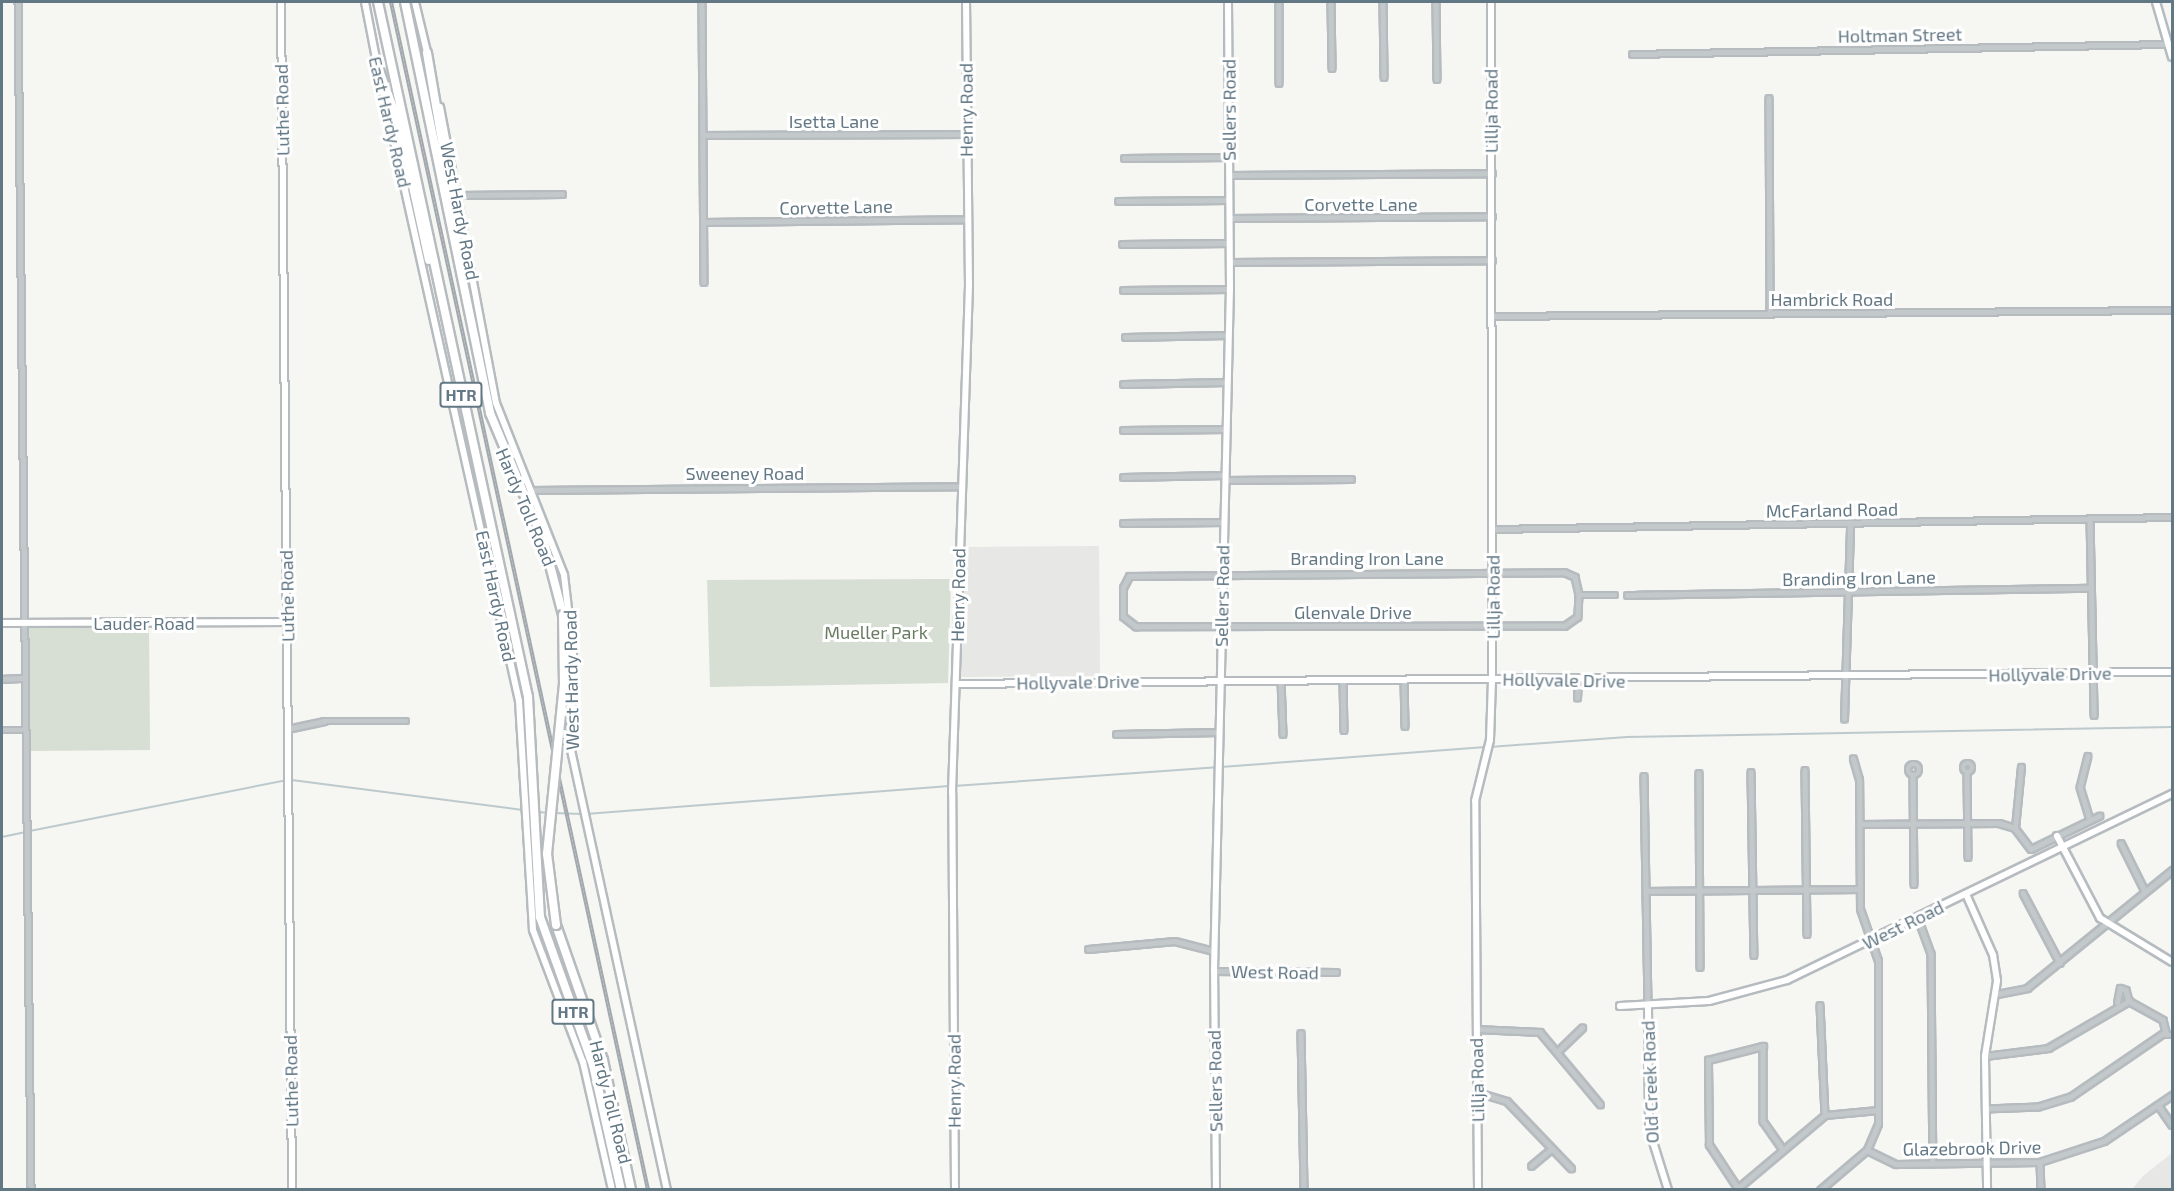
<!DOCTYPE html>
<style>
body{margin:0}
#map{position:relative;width:2174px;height:1191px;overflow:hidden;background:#f6f6f2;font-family:"Exo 2",sans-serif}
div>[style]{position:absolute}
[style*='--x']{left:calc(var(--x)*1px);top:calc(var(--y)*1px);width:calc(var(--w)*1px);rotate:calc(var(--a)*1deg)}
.built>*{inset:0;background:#e7e8e6}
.green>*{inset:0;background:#d7ded3}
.stream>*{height:1.5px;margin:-0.75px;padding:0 0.75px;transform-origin:0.75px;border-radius:0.75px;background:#bcc9cd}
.roads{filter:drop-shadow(2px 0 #b5bbbf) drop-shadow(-2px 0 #b5bbbf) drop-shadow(0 2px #b5bbbf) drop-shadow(0 -2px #b5bbbf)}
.street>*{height:4.5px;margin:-2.25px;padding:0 2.25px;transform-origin:2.25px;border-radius:2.25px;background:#c3c8ca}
.street>.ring{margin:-2.25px;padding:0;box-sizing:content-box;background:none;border:4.5px solid #c3c8ca;border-radius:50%}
.secondary>*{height:6px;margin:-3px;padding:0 3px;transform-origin:3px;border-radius:3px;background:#fff}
.highway>*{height:8px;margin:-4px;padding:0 4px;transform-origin:4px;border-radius:4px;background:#fff}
.rail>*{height:4px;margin-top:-2px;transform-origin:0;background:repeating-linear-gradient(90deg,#fff 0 4.5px,#a1a9ae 0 9px);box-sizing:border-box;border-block:2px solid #a1a9ae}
.bridges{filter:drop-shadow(2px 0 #b7bbbe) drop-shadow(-2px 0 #b7bbbe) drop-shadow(0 2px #b7bbbe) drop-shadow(0 -2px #b7bbbe)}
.highway-bridge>*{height:8px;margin:-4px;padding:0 4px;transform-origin:4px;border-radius:4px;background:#fff}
span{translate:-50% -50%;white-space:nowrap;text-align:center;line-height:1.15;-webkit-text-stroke:6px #fff;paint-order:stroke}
.shield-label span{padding:2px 4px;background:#fff;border:2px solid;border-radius:4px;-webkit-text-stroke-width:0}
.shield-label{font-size:16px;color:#637885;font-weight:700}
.street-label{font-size:18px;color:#637885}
.park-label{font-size:18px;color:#697c62}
.frame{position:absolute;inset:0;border:3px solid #637885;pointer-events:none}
</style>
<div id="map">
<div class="built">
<i style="clip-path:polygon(1099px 546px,1100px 676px,961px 677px,966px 547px)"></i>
<i style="clip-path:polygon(2172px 1153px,2172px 1189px,2132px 1189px,2143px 1176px)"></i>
</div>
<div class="green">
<i style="clip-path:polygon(951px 579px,948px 683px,710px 687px,707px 580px)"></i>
<i style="clip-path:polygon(149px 626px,150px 750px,29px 751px,28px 627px)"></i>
</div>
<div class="stream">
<i style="--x:1490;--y:747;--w:137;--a:-4.2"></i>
<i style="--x:1627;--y:737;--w:545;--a:-1.05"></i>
<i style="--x:1221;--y:767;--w:265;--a:-4.3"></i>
<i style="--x:292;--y:780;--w:232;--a:7.4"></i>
<i style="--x:954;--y:786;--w:263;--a:-4.1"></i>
<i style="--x:539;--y:812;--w:10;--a:6"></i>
<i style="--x:553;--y:813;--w:29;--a:2"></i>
<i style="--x:586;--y:814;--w:364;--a:-4.4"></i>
<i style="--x:30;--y:831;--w:262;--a:-11.2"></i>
<i style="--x:2;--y:837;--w:24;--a:-12"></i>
</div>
<div class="roads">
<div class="street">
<i style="--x:18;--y:2;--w:1188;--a:89.37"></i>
<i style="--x:702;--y:2;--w:280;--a:89.6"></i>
<i style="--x:1279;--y:2;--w:81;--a:90"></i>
<i style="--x:1331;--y:2;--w:66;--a:89.1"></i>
<i style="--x:1383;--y:2;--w:75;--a:89.2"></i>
<i style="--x:1436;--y:2;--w:77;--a:89.3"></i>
<i style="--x:1632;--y:54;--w:536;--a:-1.07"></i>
<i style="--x:1769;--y:98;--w:215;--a:89.7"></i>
<i style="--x:703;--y:135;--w:262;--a:-0.2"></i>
<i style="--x:1124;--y:158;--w:105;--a:-0.5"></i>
<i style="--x:1229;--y:175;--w:263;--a:-0.4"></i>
<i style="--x:459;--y:195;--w:103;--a:-0.6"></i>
<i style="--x:1118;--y:201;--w:111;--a:-0.5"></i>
<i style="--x:1230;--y:218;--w:262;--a:-0.4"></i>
<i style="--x:703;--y:222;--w:265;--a:-0.6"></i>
<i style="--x:1122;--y:244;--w:108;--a:-0.5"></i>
<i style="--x:1230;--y:262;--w:262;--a:-0.4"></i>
<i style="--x:1123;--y:290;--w:107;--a:-0.5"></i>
<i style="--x:1492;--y:316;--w:680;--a:-0.51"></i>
<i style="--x:1125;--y:337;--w:103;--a:-1.1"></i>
<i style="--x:1123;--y:384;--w:105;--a:-1.1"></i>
<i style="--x:1123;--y:430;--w:104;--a:-0.6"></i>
<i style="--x:1123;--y:477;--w:102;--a:-1.1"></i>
<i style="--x:1225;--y:480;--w:126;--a:-0.5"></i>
<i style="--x:531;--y:490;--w:429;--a:-0.5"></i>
<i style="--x:2090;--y:519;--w:196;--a:88.8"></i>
<i style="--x:1123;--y:523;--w:101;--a:-0.6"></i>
<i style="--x:1493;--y:529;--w:679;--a:-1.01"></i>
<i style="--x:1564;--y:572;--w:12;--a:24"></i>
<i style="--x:1575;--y:577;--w:18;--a:77"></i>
<i style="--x:1579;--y:595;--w:22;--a:93"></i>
<i style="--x:1578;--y:617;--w:16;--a:145"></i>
<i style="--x:1565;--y:626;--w:429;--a:179.9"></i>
<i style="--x:1136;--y:627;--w:16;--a:-142"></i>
<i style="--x:1123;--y:617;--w:29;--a:-90"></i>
<i style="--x:1123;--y:588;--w:13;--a:-63"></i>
<i style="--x:1129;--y:576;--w:435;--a:-0.5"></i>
<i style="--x:1579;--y:595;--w:36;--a:0"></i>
<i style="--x:1627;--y:595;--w:464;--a:-0.9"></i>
<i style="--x:2;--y:679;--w:22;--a:-3"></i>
<i style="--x:1404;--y:679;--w:47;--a:88.8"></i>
<i style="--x:1281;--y:680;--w:54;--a:87.9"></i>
<i style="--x:1343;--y:680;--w:50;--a:88.9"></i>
<i style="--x:1577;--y:698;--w:18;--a:-87"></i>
<i style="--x:1844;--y:719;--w:196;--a:-88.2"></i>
<i style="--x:287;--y:729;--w:38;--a:-12"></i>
<i style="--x:324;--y:721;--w:82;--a:0"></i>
<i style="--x:2;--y:730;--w:22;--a:0"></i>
<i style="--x:1116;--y:734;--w:103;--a:-1.1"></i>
<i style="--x:2088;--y:756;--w:32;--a:104"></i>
<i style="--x:2080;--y:787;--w:34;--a:73"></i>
<i class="ring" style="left:1963px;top:763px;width:5.5px;height:5.5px"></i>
<i class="ring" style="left:1908px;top:764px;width:7.5px;height:7.5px"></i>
<i style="--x:1805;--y:770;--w:164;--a:89.3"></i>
<i style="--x:1751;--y:772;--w:183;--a:89.1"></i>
<i style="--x:1699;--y:773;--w:194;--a:89.7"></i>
<i style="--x:1967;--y:773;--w:84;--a:89.3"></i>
<i style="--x:1644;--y:776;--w:231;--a:89"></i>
<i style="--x:1913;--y:776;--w:108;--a:89.5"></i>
<i style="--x:1860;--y:824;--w:139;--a:-0.4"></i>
<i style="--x:1999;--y:823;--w:17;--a:17"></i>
<i style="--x:2015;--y:828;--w:26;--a:53"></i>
<i style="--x:2031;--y:849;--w:76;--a:-25.9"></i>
<i style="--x:2015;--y:828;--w:61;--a:-84.4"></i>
<i style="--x:2121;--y:843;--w:51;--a:63.4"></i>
<i style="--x:1646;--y:891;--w:213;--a:-0.5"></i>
<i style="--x:2023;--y:893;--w:79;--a:62.1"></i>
<i style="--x:1918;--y:918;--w:38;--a:70"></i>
<i style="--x:1931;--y:954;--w:209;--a:89.5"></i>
<i style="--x:1088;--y:949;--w:87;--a:-5.3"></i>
<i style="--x:1175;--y:941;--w:40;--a:14.4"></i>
<i style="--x:1214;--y:971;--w:122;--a:0.5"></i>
<i style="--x:1997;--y:994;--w:31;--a:-11"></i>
<i style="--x:2027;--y:988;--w:187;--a:-39.1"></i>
<i style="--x:2117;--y:1003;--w:15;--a:-79"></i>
<i style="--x:2120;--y:988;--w:6;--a:18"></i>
<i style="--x:2126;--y:990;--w:11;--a:75"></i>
<i style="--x:1820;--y:1005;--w:110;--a:87.4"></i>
<i style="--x:1476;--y:1029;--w:64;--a:2.7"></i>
<i style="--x:1540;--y:1032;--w:94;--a:50.2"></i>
<i style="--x:1301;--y:1033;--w:157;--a:88.9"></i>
<i style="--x:2163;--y:1035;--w:9;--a:0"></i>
<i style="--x:1559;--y:1050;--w:32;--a:-44"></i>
<i style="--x:1985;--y:1056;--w:64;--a:-7.2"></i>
<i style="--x:2048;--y:1048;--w:94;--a:-30.1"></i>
<i style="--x:2129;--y:1001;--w:39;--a:29"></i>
<i style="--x:2163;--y:1020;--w:12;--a:76"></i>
<i style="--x:2166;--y:1032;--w:115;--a:145.6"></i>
<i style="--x:2071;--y:1097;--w:34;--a:163"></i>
<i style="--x:2038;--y:1107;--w:52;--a:177.8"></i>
<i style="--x:1477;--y:1092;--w:31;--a:17"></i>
<i style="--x:1507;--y:1101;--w:93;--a:46.3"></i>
<i style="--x:2158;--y:1105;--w:24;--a:55"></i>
<i style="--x:1867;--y:1150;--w:32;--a:26"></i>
<i style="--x:1896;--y:1164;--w:144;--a:-0.8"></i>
<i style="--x:2040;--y:1162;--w:67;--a:-18.2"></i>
<i style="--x:2104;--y:1141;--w:82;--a:-34.1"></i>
<i style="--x:2040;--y:1162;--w:28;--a:88"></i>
<i style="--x:1531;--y:1166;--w:26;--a:-40"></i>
<i style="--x:1737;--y:1189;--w:115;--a:-40.1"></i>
<i style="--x:1825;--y:1115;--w:53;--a:-5.4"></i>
<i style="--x:1738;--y:1189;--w:53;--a:-123.4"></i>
<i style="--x:1709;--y:1145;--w:85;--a:-90.7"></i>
<i style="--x:1708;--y:1060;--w:57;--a:-14.3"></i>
<i style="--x:1763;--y:1046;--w:75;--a:90"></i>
<i style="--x:1763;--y:1121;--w:35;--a:55"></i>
<i style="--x:1820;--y:1190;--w:62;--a:-40.4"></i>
<i style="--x:1867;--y:1150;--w:28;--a:-67"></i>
<i style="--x:1878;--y:1124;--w:163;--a:-90"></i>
<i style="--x:1878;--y:961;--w:55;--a:-109.1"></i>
<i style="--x:1860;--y:909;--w:129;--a:-90.4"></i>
<i style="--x:1859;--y:780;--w:22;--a:-106"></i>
</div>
<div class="secondary">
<i style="--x:281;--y:2;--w:1188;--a:89.47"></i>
<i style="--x:365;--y:2;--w:68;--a:79"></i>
<i style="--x:415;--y:2;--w:56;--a:76.5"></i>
<i style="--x:2156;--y:2;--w:57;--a:73.8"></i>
<i style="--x:382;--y:87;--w:629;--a:77.42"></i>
<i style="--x:519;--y:701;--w:229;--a:86.5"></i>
<i style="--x:533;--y:930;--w:141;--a:69.3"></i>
<i style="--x:583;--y:1062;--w:131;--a:77.2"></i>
<i style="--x:440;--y:107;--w:301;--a:79.3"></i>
<i style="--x:496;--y:403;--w:185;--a:68.4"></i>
<i style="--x:564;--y:575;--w:77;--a:83.2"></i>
<i style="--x:573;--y:651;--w:99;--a:91.2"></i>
<i style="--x:571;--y:750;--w:450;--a:77.7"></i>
<i style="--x:2;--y:623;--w:285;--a:-0.2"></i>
<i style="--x:956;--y:684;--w:1216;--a:-0.57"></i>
<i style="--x:2057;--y:836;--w:93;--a:62.3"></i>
<i style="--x:2100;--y:918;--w:84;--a:31.4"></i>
<i style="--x:1966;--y:894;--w:67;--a:66.1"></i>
<i style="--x:1993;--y:955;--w:26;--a:81"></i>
<i style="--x:1997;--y:981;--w:76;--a:99.1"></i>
<i style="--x:1985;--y:1056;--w:134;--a:89.1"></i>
<i style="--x:1620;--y:1006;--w:89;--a:-3.2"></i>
<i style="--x:1709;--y:1001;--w:81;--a:-15.1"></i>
<i style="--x:1787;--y:980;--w:428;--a:-25.8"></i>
<i style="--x:1648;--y:1007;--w:122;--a:89.5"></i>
<i style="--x:1649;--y:1129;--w:64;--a:72.7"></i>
<i style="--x:955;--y:1190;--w:398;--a:-90.4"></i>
<i style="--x:952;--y:792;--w:506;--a:-88.08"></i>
<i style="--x:969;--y:286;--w:284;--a:-90.6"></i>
<i style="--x:1216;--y:1190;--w:219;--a:-90.5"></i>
<i style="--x:1214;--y:971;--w:682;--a:-88.66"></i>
<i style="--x:1230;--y:289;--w:287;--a:-90.4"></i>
<i style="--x:1478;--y:1190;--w:389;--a:-90.4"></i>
<i style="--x:1475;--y:801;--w:63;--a:-76.2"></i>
<i style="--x:1490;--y:740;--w:61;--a:-88.1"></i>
<i style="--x:1492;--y:679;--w:677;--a:-90.08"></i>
</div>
<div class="highway">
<i style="--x:378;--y:2;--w:711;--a:77.82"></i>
<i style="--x:528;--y:697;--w:220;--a:86.9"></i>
<i style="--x:540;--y:917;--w:157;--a:70.3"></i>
<i style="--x:593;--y:1065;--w:128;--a:77.4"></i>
<i style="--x:405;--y:2;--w:420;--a:78.3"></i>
<i style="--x:490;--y:413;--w:140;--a:67.3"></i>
<i style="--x:544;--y:542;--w:75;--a:75.4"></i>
<i style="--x:427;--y:53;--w:185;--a:80.3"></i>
<i style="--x:377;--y:65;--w:66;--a:69.6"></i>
<i style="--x:400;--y:127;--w:136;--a:77.7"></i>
<i style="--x:556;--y:925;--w:143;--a:70.8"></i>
<i style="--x:603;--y:1060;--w:133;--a:77.8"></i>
</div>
</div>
<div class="rail">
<i style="--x:391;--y:2;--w:1215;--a:77.79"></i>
</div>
<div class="bridges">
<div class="highway-bridge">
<i style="--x:556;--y:925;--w:72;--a:-97.2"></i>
<i style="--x:547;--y:854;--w:170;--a:-84.3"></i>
<i style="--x:564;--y:685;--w:70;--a:-90.8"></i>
</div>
</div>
<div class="shield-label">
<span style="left:461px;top:395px">HTR</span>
<span style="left:573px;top:1012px">HTR</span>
</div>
<div class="street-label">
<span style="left:1900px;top:35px;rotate:-1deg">Holtman Street</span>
<span style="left:282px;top:110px;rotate:-91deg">Luthe Road</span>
<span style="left:966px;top:110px;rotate:-90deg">Henry Road</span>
<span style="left:1229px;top:110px;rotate:-90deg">Sellers Road</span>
<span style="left:1491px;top:111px;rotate:-90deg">Lillja Road</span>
<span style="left:834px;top:121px">Isetta Lane</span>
<span style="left:390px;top:122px;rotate:77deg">East Hardy Road</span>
<span style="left:1361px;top:204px">Corvette Lane</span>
<span style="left:836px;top:207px;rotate:-1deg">Corvette Lane</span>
<span style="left:460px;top:211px;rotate:79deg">West Hardy Road</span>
<span style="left:1832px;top:299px">Hambrick Road</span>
<span style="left:745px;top:473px">Sweeney Road</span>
<span style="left:526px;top:507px;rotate:67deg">Hardy Toll Road</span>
<span style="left:1832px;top:510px;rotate:-1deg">McFarland Road</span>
<span style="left:1367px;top:558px">Branding Iron Lane</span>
<span style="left:1859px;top:578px;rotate:-1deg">Branding Iron Lane</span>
<span style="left:958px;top:595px;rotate:-89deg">Henry Road</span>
<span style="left:287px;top:596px;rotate:-91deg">Luthe Road</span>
<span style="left:496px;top:596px;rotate:78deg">East Hardy Road</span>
<span style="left:1222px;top:596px;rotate:-89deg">Sellers Road</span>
<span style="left:1493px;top:597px;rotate:-90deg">Lillja Road</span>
<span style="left:1353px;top:612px">Glenvale Drive</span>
<span style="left:144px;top:623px">Lauder Road</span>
<span style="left:2050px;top:674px;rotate:-1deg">Hollyvale Drive</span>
<span style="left:571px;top:680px;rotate:-91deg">West Hardy Road</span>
<span style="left:1564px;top:680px;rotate:1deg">Hollyvale Drive</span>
<span style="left:1078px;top:682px;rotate:-1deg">Hollyvale Drive</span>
<span style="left:1903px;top:925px;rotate:-26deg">West Road</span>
<span style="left:1275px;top:972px;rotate:1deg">West Road</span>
<span style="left:1477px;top:1080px;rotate:-91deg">Lillja Road</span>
<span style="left:291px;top:1081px;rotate:-91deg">Luthe Road</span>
<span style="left:954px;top:1081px;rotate:-90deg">Henry Road</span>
<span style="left:1215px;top:1081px;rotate:-91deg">Sellers Road</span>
<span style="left:1650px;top:1082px;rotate:-92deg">Old Creek Road</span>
<span style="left:611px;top:1102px;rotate:76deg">Hardy Toll Road</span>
<span style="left:1972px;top:1148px;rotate:-1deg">Glazebrook Drive</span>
</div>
<div class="park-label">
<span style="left:876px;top:632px">Mueller Park</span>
</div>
<div class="frame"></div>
</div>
